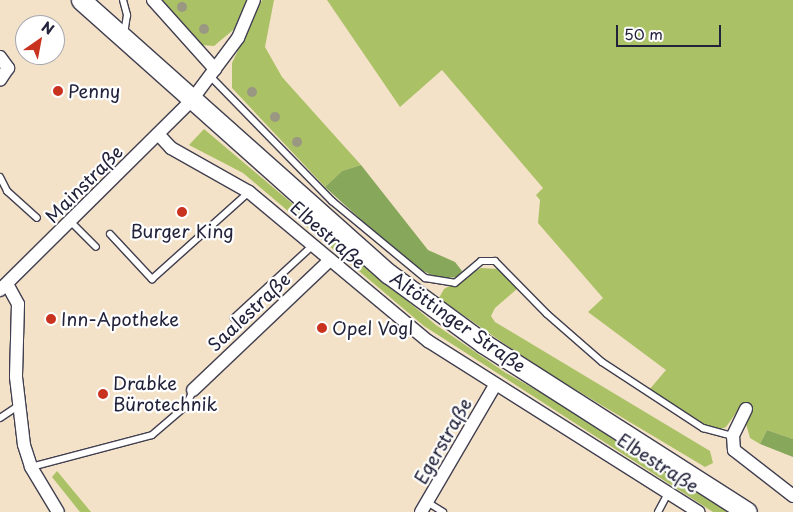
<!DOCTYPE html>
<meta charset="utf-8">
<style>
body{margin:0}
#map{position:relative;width:793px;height:512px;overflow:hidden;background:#f3e2c7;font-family:"Playpen Sans",sans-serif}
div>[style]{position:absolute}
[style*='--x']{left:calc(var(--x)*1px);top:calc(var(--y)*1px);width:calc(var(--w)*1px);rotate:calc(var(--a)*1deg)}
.green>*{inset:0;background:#aac166}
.forest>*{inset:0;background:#87a75b}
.roads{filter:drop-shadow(1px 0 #413f50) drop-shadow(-1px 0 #413f50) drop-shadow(0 1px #413f50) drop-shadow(0 -1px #413f50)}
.service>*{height:6px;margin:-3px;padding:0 3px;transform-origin:3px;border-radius:3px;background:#fff}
.minor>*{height:12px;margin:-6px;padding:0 6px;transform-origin:6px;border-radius:6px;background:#fff}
.secondary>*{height:19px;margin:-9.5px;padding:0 9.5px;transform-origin:9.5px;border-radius:9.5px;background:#fff}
.trees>*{width:10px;height:10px;margin:-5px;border-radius:50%;background:#9a9782}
.dots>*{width:14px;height:14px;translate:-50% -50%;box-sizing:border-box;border:2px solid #fff;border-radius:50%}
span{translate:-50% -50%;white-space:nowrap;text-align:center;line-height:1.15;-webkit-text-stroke:4.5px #fff;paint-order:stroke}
.poi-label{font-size:18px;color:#22223b}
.left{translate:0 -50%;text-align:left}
.street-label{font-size:18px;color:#22223b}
.north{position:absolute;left:15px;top:15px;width:50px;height:50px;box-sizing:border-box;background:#fff;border:1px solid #a7a7b1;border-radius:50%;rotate:33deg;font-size:14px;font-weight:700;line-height:20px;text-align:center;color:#22223b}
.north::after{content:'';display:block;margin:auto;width:18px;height:22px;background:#c8321e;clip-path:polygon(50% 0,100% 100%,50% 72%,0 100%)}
.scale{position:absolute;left:616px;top:25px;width:105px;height:22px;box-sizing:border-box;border:2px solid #22223b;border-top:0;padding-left:6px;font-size:15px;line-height:18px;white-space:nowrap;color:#22223b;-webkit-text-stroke:4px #fff;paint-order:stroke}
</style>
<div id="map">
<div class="green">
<i style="clip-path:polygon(161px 0,247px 0,239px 25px,214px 46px,202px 45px)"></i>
<i style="clip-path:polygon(262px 0,274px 0,265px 47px,282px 77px,361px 165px,342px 171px,325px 187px,232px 88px,232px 63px)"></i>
<i style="clip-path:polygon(327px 0,793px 0,793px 439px,767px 430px,760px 444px,750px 438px,741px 406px,726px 427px,716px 431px,649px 390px,666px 370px,588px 312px,603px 298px,538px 223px,540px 200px,536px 195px,543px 188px,442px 70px,400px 107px)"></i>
<i style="clip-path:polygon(204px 129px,436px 325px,506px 373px,611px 432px,730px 512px,713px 512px,424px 326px,243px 173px,189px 145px)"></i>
<i style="clip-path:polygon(481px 268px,498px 269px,518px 288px,495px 308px,491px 316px,495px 322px,710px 451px,713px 463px,705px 467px,536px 366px,439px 298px,444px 289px)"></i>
<i style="clip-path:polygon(57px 471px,91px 512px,80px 512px,52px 477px)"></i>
</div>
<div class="forest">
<i style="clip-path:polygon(361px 165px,428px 250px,455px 262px,462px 271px,457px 277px,439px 279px,410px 264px,325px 187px,342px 171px)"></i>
<i style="clip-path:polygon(767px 430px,793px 439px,793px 457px,760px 444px)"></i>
</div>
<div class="roads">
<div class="service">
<i style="--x:123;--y:0;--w:16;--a:75"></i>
<i style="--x:127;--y:15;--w:20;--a:99"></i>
<i style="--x:210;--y:76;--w:175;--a:45.7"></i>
<i style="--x:332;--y:201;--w:121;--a:39.6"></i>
<i style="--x:425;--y:278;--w:30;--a:9"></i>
<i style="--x:455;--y:283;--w:34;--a:-40"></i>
<i style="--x:481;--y:261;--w:14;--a:0"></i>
<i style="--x:495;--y:261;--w:74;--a:45.5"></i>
<i style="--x:547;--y:314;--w:73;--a:41.1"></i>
<i style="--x:602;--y:362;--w:121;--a:33.2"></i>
<i style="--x:703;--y:428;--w:31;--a:15"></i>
<i style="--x:0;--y:177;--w:16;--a:63"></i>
<i style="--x:7;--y:191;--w:40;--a:42"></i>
<i style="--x:71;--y:222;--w:35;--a:45"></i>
<i style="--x:110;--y:234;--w:62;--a:47"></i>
<i style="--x:152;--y:279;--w:130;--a:-41.9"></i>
<i style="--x:234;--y:318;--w:108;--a:-42.7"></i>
<i style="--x:0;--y:418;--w:23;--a:-34"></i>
<i style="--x:31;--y:467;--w:125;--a:-14.8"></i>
<i style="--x:152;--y:435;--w:45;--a:-40.5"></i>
<i style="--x:186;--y:406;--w:17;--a:-66"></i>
<i style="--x:427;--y:502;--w:19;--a:32"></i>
<i style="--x:658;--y:512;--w:24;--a:-62"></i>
</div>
<div class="minor">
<i style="--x:153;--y:0;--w:93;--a:48.1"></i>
<i style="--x:0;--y:57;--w:14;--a:54"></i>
<i style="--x:8;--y:68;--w:14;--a:124"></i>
<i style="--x:158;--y:134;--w:19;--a:47"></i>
<i style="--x:171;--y:148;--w:90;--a:29.4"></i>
<i style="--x:249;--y:192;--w:233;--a:39.8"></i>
<i style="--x:428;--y:341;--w:320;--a:32.3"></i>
<i style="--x:7;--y:284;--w:23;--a:61"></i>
<i style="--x:18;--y:304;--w:73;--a:91.6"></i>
<i style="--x:16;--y:377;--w:68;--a:83.3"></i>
<i style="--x:24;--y:445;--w:23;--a:72"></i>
<i style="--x:31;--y:467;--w:52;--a:59"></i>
<i style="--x:0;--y:290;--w:269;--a:-44.7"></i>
<i style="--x:191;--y:101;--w:79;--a:-53.3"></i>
<i style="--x:238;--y:38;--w:41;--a:-67.2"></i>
<i style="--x:193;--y:390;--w:189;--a:-43.5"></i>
<i style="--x:746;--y:409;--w:30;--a:116"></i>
<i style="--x:733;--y:436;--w:14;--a:86"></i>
<i style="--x:734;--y:450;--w:75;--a:37.9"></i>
<i style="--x:421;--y:512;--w:145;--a:-59.7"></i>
</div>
<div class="secondary">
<i style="--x:81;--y:0;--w:412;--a:41.7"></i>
<i style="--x:389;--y:274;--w:117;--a:36.3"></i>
<i style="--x:483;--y:343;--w:313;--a:32.6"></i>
</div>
</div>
<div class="trees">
<i style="left:182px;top:7px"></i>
<i style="left:204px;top:29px"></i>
<i style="left:252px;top:92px"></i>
<i style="left:275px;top:117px"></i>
<i style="left:297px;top:142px"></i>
</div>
<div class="dots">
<i style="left:58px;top:91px;background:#c8321e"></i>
<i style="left:182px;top:212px;background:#c8321e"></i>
<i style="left:51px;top:319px;background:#c8321e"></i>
<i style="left:322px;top:328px;background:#c8321e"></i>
<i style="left:103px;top:394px;background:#c8321e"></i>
</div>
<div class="poi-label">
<span class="left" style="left:68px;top:91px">Penny</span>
<span style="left:182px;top:231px">Burger King</span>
<span class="left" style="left:61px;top:319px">Inn-Apotheke</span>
<span class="left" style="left:332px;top:328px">Opel Vogl</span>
<span class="left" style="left:113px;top:394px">Drabke<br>Bürotechnik</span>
</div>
<div class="street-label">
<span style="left:84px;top:184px;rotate:-45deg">Mainstraße</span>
<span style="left:328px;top:235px;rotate:41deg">Elbestraße</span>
<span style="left:249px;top:312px;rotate:-43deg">Saalestraße</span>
<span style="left:458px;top:322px;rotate:35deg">Altöttinger Straße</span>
<span style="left:443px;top:441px;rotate:-60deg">Egerstraße</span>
<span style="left:658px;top:463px;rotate:33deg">Elbestraße</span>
</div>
<div class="north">N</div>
<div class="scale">50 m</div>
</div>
